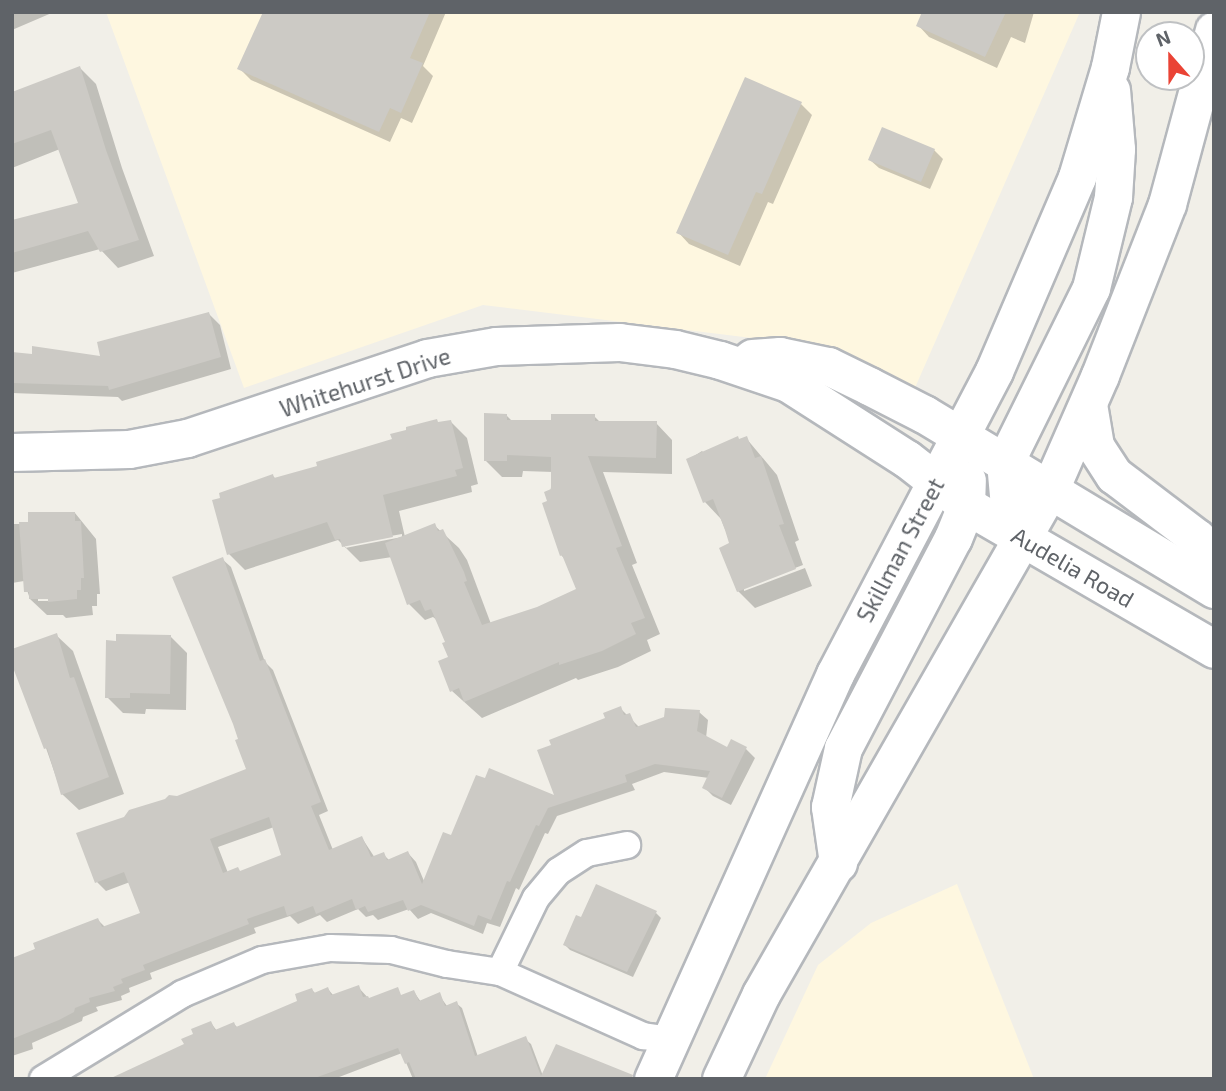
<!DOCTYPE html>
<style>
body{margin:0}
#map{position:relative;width:1226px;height:1091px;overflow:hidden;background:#f1efe8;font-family:"Exo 2",sans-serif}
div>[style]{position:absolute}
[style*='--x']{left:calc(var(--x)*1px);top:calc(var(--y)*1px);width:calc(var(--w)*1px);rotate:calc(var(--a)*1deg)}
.commercial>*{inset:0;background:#fef7e0}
.shadow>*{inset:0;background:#0003}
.building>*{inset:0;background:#cccac5}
.roads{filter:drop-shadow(2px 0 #b5b8bc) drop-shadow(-2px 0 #b5b8bc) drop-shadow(0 2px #b5b8bc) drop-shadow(0 -2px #b5b8bc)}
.street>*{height:26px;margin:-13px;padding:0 13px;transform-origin:13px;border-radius:13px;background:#fff}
.secondary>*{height:37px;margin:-18.5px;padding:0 18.5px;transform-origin:18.5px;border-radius:18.5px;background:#fff}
span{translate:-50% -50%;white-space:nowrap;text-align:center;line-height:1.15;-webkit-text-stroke:5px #fff;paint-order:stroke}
.street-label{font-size:23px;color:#5f6368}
.frame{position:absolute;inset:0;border:14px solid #5f6368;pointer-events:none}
.north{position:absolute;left:1135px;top:21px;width:70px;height:70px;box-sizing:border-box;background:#fff;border:2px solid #bfc1c3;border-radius:50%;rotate:339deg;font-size:19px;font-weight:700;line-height:28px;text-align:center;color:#5f6368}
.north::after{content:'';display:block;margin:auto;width:24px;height:32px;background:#ea4335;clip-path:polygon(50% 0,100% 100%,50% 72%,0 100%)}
</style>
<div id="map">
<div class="commercial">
<i style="clip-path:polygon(106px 12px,1080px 12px,907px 406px,801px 344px,483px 305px,244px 388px)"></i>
<i style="clip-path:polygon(957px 884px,1034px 1079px,765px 1079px,818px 965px,871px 923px)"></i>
</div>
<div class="shadow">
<i style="clip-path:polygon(12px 12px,54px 12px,12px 30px)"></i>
<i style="clip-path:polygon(265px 12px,446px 12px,423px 66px,433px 76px,412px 123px,401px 118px,390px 142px,251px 80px,240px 69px)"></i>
<i style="clip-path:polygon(924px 12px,1034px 12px,1025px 43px,1011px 37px,997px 68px,929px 37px,918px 25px)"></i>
<i style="clip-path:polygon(80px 68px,96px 84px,122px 168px,154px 256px,118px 268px,100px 249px,12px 273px,12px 223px,80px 204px,60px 149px,12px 168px,12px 93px)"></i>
<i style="clip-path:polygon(801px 104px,812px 115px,773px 204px,768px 202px,740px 266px,689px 244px,678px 232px)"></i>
<i style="clip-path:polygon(934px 150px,943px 159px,930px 189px,879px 168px,870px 160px)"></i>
<i style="clip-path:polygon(209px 314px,220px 325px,231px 369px,122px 401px,118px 397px,12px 393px,12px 355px,103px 358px)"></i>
<i style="clip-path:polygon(evenodd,506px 415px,512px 421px,553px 422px,594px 416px,601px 423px,656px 423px,672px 440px,672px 474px,603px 472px,637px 563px,632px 565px,660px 634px,647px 640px,651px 651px,618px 667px,578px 680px,576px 678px,482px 718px,452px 691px,447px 643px,439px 622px,433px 617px,425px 620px,409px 604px,392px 557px,360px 562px,338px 540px,245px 570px,229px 554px,273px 476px,276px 479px,319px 467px,450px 421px,467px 438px,478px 484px,471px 486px,472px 492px,399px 511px,405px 537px,434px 525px,459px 548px,467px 560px,491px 624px,537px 609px,578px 590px,566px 560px,561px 555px,549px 502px,553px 472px,523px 471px,522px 477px,502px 477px,486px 461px,506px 415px,402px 534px,402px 537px,345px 548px,345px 544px,402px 534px)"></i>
<i style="clip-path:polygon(746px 438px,777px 475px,799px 540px,795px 542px,803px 565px,744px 587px,744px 591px,805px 568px,812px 586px,755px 608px,738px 591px,731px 544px,721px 519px,705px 502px,688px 460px,702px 451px,705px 454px)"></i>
<i style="clip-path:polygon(evenodd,75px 513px,96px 539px,100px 594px,97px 594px,97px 606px,92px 606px,93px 615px,66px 618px,63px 615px,47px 615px,30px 599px,24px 581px,12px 583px,12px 524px,30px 524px,75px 513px,38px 598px,57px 598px,57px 601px,38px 601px,38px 598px)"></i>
<i style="clip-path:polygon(evenodd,222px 559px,231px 567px,265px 662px,273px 670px,328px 811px,319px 815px,333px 850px,362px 838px,375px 858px,383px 854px,390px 861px,408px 853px,416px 862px,424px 881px,452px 838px,557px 798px,607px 719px,620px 708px,640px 728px,699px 712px,708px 720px,706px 738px,728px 749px,746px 749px,755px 758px,731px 805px,713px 796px,704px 787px,709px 778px,664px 772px,632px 784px,635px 790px,557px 816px,548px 834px,545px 833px,519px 890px,516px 888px,500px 927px,487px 923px,483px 934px,431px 913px,418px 919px,409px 909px,378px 920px,373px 915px,366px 917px,358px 909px,327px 922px,320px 915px,298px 924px,290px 916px,254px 928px,256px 933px,150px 973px,152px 979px,129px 988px,130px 992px,121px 996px,122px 1000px,96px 1007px,98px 1011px,83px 1017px,82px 1021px,32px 1043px,33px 1049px,12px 1056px,12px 960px,98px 920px,105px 927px,142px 914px,130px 882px,106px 891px,97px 882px,178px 797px,248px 770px,240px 740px,222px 559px,274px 827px,284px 856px,241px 872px,228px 873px,218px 847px,274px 827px)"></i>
<i style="clip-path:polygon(56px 635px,73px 651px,124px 794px,79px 810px,62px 794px,46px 748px)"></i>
<i style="clip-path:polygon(171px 637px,187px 653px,186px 710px,146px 709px,145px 714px,123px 713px,107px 697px)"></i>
<i style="clip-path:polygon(656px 913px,661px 918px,633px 977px,570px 950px,565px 945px)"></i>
<i style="clip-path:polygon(358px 987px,370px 1000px,397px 989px,403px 1004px,414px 992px,421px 1002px,439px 995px,447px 1006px,456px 1003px,462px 1008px,478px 1057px,525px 1039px,531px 1044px,543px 1076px,621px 1079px,413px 1079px,402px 1053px,334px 1079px,122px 1079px,186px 1045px,211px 1023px,217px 1031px,234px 1024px,238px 1028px,300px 1001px,312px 990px,316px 994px,328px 989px,333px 995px)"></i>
</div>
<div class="building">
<i style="clip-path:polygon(263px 12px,430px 12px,410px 58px,423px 63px,401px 113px,390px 108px,379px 132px,237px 69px)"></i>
<i style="clip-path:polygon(922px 12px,1006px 12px,985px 57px,916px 26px)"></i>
<i style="clip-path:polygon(80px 66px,106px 150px,139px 240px,100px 252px,88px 231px,12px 253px,12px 220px,78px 203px,51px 130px,12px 144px,12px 92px)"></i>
<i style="clip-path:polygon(745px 77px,802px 102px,762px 194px,756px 192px,728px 255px,676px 233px)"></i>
<i style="clip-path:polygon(882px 127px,935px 149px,921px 182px,868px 160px)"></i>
<i style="clip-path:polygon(209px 312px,221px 357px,109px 390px,108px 386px,12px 383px,12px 352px,32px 354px,32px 346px,100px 356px,97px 342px)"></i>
<i style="clip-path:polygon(484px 413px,507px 414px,507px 420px,551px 420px,551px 414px,595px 414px,595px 421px,657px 421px,656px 458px,588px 456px,622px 546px,616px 548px,645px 618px,631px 623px,636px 634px,602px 651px,559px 665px,559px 662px,464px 702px,459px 688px,450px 692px,438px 661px,448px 657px,442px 643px,445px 642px,431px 609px,425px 611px,420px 600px,407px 605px,385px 543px,435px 523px,438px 531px,443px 529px,464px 572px,467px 581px,464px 582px,482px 625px,537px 607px,576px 589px,562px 555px,560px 556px,542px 503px,547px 501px,544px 492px,551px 489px,551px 457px,507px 455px,507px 461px,484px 461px)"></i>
<i style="clip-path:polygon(437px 419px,438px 422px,451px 420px,463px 468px,455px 470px,457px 476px,383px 495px,393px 537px,342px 547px,340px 539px,335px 540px,327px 522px,227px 555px,212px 500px,220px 498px,219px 493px,273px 474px,274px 478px,317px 466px,316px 462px,392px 439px,390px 434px,406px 430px,406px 427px)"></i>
<i style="clip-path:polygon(738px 436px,739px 439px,747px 436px,755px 458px,761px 456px,784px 524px,779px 525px,796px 569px,737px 592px,719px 548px,729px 543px,725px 530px,713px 499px,703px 503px,686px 459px)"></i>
<i style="clip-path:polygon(28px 512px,75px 512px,75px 521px,81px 521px,84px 578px,81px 578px,81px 590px,77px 590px,77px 599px,48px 602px,48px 599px,29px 599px,29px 592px,24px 592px,19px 522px,28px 522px)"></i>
<i style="clip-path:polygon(evenodd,223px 557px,260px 661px,265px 659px,321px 802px,311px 806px,329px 850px,362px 836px,371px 857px,384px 852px,387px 860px,408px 851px,422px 884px,443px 832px,451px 835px,476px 775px,485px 778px,489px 768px,554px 795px,537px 750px,551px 745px,549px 740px,605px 718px,603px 713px,621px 706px,624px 715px,630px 713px,636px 727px,664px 717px,665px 708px,700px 710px,697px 731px,727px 747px,731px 739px,747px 747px,722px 798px,702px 788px,710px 771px,655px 764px,625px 775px,627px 782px,548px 808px,539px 826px,536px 825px,510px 882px,507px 881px,491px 920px,478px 915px,474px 926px,421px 905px,408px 911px,403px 900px,368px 912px,365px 906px,356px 910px,352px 899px,316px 914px,313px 906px,287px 916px,284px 906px,247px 919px,249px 924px,143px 965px,145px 970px,121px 979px,123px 983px,113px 987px,115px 991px,89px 998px,90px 1002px,75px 1008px,74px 1012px,59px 1020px,12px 1039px,12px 958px,35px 949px,33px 943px,98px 918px,102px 927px,140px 913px,124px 872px,95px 883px,76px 833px,124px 817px,129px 810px,165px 799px,169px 795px,177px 796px,246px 769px,235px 740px,238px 739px,233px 724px,172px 577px,223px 557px,269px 817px,281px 855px,240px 871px,238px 867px,223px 873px,210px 839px,269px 817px)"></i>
<i style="clip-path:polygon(57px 633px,70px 678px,74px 677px,109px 777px,61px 795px,47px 748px,44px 749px,12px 665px,12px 649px)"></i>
<i style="clip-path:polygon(116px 634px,171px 635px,170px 694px,130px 693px,130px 698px,105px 698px,106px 640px,116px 641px)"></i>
<i style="clip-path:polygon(596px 884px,657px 911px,627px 972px,563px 945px,576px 915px,581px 917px)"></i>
<i style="clip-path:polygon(359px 985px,363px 997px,368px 996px,369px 998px,398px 987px,401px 995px,414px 990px,419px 1001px,440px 992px,445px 1006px,457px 1001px,475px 1056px,526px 1036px,541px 1076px,556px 1044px,633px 1075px,632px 1079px,416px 1079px,409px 1062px,405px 1064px,398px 1048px,312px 1079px,109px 1079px,184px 1044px,181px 1039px,193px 1034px,191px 1029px,211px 1021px,215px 1030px,234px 1022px,236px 1027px,297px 1001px,295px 994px,312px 988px,314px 993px,328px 987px,331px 995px)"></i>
</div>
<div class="roads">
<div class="street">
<i style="--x:500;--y:972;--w:82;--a:-64.1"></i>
<i style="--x:536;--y:898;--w:35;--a:-50"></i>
<i style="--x:559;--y:871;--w:33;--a:-33"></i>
<i style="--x:587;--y:853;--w:41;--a:-11.3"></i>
<i style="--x:43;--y:1079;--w:163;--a:-31.4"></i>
<i style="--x:182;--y:994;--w:87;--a:-23"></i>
<i style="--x:262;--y:960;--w:69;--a:-10"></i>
<i style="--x:330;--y:948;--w:61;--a:1.9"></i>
<i style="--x:391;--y:950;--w:58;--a:14"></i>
<i style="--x:447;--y:964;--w:54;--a:8.6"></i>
<i style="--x:500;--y:972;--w:157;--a:24.1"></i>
<i style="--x:643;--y:1036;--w:27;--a:8"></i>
</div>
<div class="secondary">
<i style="--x:752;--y:358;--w:28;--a:-4"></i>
<i style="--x:780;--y:356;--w:49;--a:11.8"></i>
<i style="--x:828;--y:366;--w:46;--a:26"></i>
<i style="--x:869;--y:386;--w:62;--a:27"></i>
<i style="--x:924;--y:414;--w:339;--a:31.1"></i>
<i style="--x:1088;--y:404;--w:43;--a:80.5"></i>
<i style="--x:1095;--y:446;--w:35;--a:57"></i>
<i style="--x:1114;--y:475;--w:104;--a:37.2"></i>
<i style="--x:1197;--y:538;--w:49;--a:69.7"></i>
<i style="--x:12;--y:452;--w:117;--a:-1.5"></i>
<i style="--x:129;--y:449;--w:59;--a:-10.7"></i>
<i style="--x:187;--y:438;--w:253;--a:-18.4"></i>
<i style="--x:427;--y:358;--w:70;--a:-9.9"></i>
<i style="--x:496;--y:346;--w:123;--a:-1.9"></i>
<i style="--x:619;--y:342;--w:56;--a:7.1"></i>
<i style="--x:675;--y:349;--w:46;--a:13.7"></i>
<i style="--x:720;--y:360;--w:72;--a:18.7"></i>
<i style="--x:788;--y:383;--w:141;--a:32.6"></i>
<i style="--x:907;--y:459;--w:75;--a:37.9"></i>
<i style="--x:966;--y:505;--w:287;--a:30.1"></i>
<i style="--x:1023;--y:538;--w:35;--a:-114"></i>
<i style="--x:1009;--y:506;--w:44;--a:-95.2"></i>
<i style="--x:1005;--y:462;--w:194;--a:-63.7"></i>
<i style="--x:1091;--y:288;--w:94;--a:-76.4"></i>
<i style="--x:1113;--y:197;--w:48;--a:-86.4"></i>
<i style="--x:1116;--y:149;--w:59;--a:-94.8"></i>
<i style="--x:838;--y:863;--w:57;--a:-98.1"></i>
<i style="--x:830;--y:807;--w:60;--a:-77.6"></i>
<i style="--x:843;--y:748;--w:237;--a:-62.4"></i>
<i style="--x:953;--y:538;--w:35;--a:-68"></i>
<i style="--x:966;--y:505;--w:25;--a:-88"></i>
<i style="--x:653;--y:1079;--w:444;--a:-65.8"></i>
<i style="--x:835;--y:674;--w:342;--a:-62.3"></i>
<i style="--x:994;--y:371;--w:211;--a:-66.8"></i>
<i style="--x:1077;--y:177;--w:115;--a:-73.3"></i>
<i style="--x:1110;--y:67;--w:56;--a:-78.7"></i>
<i style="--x:721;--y:1079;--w:94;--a:-64.8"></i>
<i style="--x:761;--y:994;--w:582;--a:-60.22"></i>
<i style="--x:1050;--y:489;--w:124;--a:-66.3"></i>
<i style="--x:1100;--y:375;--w:184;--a:-68.6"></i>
<i style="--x:1167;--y:204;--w:180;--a:-74.9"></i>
</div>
</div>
<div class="street-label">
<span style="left:365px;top:382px;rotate:-18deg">Whitehurst Drive</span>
<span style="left:900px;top:550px;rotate:-62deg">Skillman Street</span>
<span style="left:1073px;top:567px;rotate:30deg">Audelia Road</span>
</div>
<div class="frame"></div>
<div class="north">N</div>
</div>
